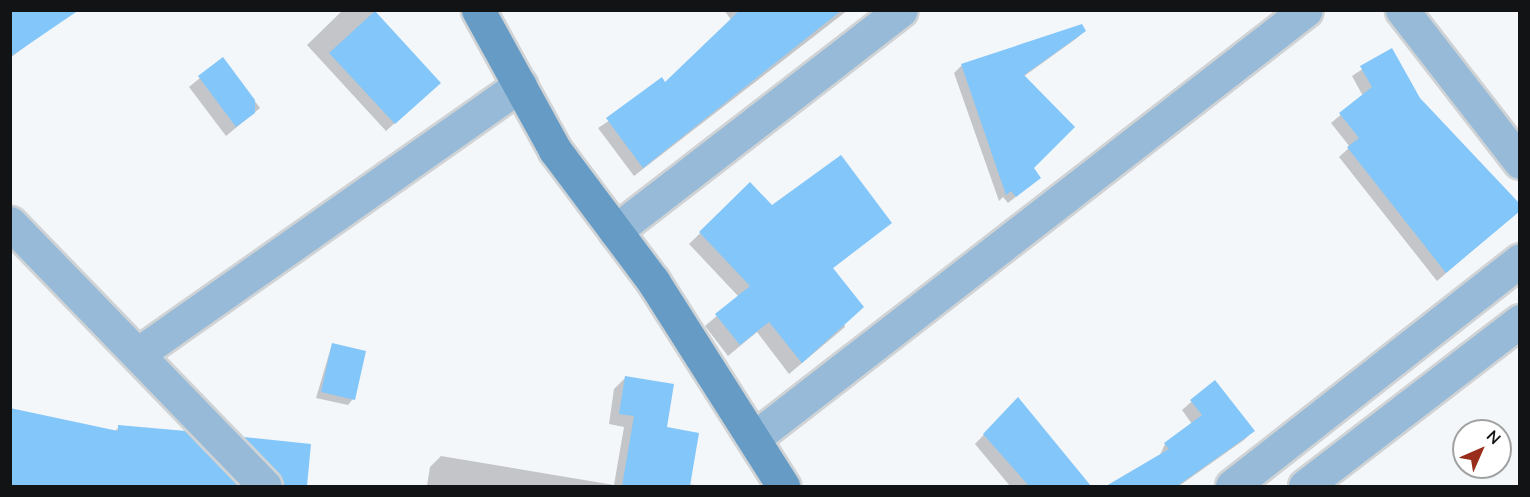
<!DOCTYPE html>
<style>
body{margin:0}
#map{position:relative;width:1530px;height:497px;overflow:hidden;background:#f4f7fa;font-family:"Nunito Sans",sans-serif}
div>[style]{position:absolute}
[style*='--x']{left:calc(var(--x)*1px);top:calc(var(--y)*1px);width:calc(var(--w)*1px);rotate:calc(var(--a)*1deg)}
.shadow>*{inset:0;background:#0003}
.building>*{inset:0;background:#83c6f9}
.roads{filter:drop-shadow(2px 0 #d0d3d5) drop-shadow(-2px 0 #d0d3d5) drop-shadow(0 2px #d0d3d5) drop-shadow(0 -2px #d0d3d5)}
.street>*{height:33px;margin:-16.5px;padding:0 16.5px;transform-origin:16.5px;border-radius:16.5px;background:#96bad7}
.secondary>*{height:33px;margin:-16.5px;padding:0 16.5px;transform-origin:16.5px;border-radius:16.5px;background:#659bc5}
span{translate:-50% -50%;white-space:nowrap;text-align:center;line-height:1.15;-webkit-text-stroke:4.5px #fff;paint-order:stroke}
.frame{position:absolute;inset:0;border:12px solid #121314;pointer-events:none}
.north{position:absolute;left:1452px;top:419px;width:60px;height:60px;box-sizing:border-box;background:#fff;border:2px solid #a0a1a1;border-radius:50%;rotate:45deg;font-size:16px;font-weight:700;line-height:24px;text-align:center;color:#121314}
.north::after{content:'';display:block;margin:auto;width:21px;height:27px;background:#972d1a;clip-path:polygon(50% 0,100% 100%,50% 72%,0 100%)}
</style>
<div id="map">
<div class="shadow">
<i style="clip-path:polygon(10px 10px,56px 24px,10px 58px)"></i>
<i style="clip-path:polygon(343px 10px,372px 10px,439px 83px,386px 131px,307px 45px)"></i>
<i style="clip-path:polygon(724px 10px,848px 10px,634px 176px,598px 128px,665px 84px,732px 21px)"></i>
<i style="clip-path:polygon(1081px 26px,1084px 31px,1077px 38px,1023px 77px,1032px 168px,1039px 178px,1008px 203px,1003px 197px,999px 201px,954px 73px,961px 66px)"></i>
<i style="clip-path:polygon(1391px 50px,1419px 98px,1512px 216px,1437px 281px,1339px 157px,1350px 147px,1331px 123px,1363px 96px,1352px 76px)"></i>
<i style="clip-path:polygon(223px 59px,260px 108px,226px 136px,189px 87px)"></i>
<i style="clip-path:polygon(750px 185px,772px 207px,890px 223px,832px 269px,845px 327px,789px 374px,757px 332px,728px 356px,705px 326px,739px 297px,689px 244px)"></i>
<i style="clip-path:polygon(332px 344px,353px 399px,348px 405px,316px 398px)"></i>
<i style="clip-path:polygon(625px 378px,666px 429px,688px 484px,700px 486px,427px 486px,430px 467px,441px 456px,614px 485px,624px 427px,609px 424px,614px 389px)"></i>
<i style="clip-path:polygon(1214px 382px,1253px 431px,1244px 440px,1179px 486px,1109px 486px,1159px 457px,1165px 444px,1192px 424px,1182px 410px)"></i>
<i style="clip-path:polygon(1018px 399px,1089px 486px,1010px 486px,975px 444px)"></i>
<i style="clip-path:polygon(10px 410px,114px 432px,119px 427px,185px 433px,240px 486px,10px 486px)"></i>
<i style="clip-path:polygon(244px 439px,310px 445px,306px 486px,266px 486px,233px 450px)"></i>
</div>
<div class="building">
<i style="clip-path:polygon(10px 10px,79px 10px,10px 57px)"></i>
<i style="clip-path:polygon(740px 10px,842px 10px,643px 168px,606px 118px,662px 77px,665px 82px)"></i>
<i style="clip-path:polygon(375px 11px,441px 83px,395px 124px,329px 53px)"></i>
<i style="clip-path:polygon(1082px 24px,1086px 31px,1024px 75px,1075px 127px,1034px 168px,1041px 178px,1016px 197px,1011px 191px,1006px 195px,961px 64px)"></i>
<i style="clip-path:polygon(1392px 48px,1420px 98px,1520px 204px,1520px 211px,1446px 273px,1347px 147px,1359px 138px,1339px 113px,1372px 87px,1360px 66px)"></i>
<i style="clip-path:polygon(223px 57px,255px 100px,255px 113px,236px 127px,198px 76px)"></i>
<i style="clip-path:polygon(841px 155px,892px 223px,833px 268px,864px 307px,802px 363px,769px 322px,740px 345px,715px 314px,750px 286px,699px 232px,750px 182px,772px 205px)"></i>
<i style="clip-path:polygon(332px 343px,366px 351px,355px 400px,321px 392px)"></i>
<i style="clip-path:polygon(625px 376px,674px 384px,667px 427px,699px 433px,690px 486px,622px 486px,634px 416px,619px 414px)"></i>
<i style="clip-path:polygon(1215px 380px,1255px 431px,1177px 486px,1106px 486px,1169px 449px,1164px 443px,1202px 415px,1190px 400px)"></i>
<i style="clip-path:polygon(1018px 397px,1091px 486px,1029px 486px,983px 434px)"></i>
<i style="clip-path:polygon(10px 408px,118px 431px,118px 425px,186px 431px,239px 486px,10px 486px)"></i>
<i style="clip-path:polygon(244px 437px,311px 444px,307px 486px,283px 486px,278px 473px)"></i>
</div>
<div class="roads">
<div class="street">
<i style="--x:1402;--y:10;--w:192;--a:52.2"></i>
<i style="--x:10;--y:223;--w:366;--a:45.9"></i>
<i style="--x:615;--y:231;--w:361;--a:-37.7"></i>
<i style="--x:139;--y:353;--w:466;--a:-35.1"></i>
<i style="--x:754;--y:438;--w:698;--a:-37.79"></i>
<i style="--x:1232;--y:486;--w:366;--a:-38.1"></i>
<i style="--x:1305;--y:486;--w:271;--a:-37.5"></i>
</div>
<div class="secondary">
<i style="--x:478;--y:10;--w:160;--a:61.2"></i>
<i style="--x:555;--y:150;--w:164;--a:53.2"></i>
<i style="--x:653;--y:281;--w:243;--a:57.6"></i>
</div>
</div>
<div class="frame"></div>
<div class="north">N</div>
</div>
